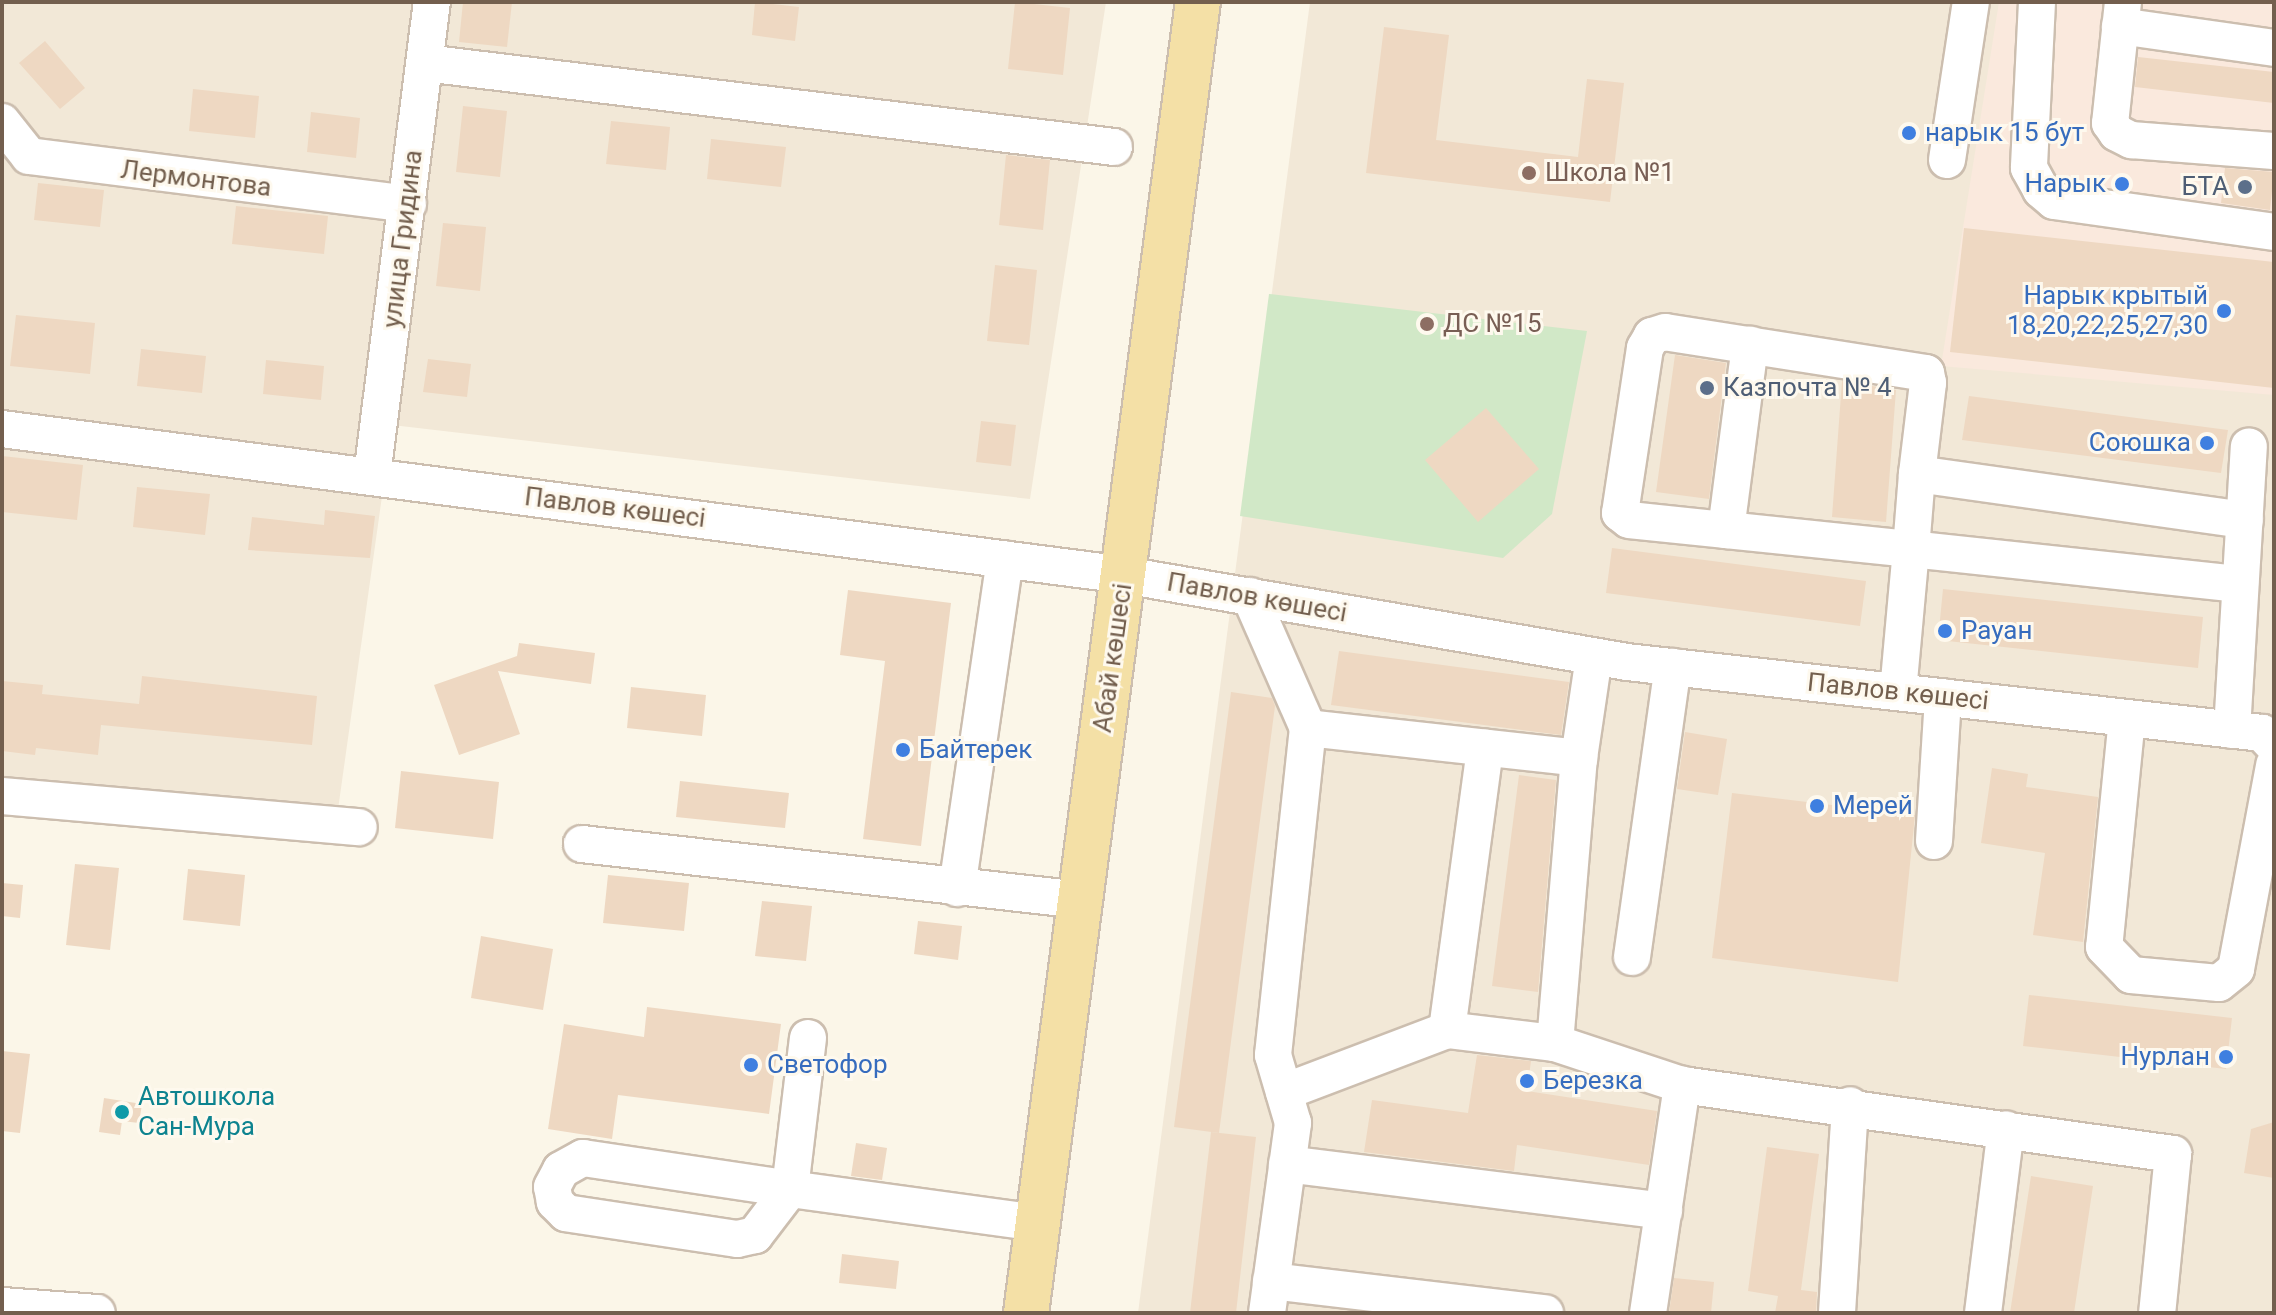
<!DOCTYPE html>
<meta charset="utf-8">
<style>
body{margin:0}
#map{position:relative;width:2276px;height:1315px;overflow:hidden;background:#fbf6e8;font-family:Roboto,sans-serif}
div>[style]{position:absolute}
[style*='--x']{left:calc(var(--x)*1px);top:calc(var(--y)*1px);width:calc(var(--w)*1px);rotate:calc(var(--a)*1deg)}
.residential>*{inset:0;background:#f2e8d7}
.commercial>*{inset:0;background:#fae9dd}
.green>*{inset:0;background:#d1e8c7}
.building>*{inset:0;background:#eed8c2}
.roads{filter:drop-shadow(2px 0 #ccbeaf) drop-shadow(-2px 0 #ccbeaf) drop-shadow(0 2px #ccbeaf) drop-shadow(0 -2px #ccbeaf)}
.minor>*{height:36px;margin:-18px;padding:0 18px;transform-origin:18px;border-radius:18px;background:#fff}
.major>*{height:44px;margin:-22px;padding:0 22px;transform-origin:22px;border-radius:22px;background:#f4e0a6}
.dots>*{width:22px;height:22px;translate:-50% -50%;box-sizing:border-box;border:4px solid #fef9ee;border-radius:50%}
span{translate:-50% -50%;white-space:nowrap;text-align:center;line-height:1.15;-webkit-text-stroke:6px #fef9ee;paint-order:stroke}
.shop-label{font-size:26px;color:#366cbe}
.left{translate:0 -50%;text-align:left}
.right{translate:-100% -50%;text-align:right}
.education-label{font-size:26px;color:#785e54}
.street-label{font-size:26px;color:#735f4e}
.service-label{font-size:26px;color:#4e5e75}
.culture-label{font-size:26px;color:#0d838f}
.frame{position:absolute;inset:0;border:4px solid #735f4e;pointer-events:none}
</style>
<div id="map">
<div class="residential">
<i style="clip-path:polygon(2px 2px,1106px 2px,1030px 499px,392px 425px,334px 838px,2px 788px)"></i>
<i style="clip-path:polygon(1310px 2px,2274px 2px,2274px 1313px,1138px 1313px)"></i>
</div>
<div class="commercial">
<i style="clip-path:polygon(1999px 2px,2274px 2px,2274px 395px,1941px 366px)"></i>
</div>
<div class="green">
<i style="clip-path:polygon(1269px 294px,1587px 331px,1552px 514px,1503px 558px,1240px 516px)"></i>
</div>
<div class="building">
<i style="clip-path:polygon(463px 2px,512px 2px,507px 47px,459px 42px)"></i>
<i style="clip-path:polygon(755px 2px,799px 7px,795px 41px,752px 35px)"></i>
<i style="clip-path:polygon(1015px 2px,1070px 8px,1063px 75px,1008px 69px)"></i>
<i style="clip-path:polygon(1384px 27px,1449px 35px,1436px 140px,1578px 157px,1587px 79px,1624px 83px,1610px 202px,1366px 173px)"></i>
<i style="clip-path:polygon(45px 41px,85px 88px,60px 109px,19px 63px)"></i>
<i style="clip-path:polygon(2138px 57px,2274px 72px,2274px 103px,2135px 87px)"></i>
<i style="clip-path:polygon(193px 89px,259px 96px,255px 138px,189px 131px)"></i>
<i style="clip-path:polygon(463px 106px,507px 111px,500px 177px,456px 172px)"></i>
<i style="clip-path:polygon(311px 112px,360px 118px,356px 158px,307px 152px)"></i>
<i style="clip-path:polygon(611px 121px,670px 127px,666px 170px,606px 164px)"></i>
<i style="clip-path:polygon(711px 139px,786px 147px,781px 187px,707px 179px)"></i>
<i style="clip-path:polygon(1006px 155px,1050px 160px,1043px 230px,999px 225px)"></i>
<i style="clip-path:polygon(2225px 168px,2274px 172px,2270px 210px,2221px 203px)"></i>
<i style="clip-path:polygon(38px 183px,104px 190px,100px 227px,34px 220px)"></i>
<i style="clip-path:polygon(236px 206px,328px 216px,324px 254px,232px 244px)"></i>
<i style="clip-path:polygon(443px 223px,486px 227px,480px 291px,436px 286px)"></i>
<i style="clip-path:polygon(1964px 228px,2274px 262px,2274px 388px,1950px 352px)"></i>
<i style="clip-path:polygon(995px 265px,1037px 270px,1029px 345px,987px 341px)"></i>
<i style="clip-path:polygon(16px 315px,95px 323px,90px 374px,10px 366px)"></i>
<i style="clip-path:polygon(141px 349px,206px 356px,202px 393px,137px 386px)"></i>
<i style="clip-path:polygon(1675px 355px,1726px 363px,1709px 499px,1656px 492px)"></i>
<i style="clip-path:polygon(428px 359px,471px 364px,467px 397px,423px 392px)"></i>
<i style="clip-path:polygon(266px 360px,324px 366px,321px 400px,263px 394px)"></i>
<i style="clip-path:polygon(1842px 381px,1896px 390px,1886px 522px,1832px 517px)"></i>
<i style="clip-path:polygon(1969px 396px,2228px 430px,2221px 473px,1962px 440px)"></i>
<i style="clip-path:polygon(1486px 408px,1539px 469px,1478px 522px,1425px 460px)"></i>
<i style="clip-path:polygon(981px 421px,1016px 425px,1011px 466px,976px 462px)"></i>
<i style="clip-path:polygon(2px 456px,83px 465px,77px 520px,2px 512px)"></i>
<i style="clip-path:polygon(137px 487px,210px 494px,205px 535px,133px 527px)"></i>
<i style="clip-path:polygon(325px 510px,375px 516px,370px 558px,248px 550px,252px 517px,324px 525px)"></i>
<i style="clip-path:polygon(1612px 548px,1866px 581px,1860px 626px,1606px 593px)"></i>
<i style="clip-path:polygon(1943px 589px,2203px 617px,2198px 668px,1938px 640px)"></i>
<i style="clip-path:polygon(848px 590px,951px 603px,921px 846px,863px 839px,885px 661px,840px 655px)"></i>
<i style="clip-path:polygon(519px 643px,595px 653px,591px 684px,498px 671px,520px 734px,459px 755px,434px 685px,517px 656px)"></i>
<i style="clip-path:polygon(1339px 651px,1569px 682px,1561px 735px,1331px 705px)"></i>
<i style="clip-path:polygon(142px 676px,317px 696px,312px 745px,101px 725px,98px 755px,36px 748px,35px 755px,2px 751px,2px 681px,43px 685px,42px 694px,139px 704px)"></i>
<i style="clip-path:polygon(631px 687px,706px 695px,702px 736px,627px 728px)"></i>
<i style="clip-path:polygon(1231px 692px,1272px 698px,1275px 706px,1219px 1133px,1174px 1127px)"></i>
<i style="clip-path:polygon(1685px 732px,1727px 739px,1718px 795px,1677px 789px)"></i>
<i style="clip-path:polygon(1992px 768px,2028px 774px,2026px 787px,2098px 797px,2083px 942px,2033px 935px,2045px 853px,1981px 843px)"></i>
<i style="clip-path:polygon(401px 771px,499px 782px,493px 839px,395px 828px)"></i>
<i style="clip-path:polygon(1519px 775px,1556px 780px,1538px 992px,1492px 986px)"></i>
<i style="clip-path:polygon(680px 781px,789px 793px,785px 828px,676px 817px)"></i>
<i style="clip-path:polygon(1732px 793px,1915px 815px,1898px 982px,1712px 958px)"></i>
<i style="clip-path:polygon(75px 864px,119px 868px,110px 950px,66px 945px)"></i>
<i style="clip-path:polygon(188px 869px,245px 875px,240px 926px,183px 920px)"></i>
<i style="clip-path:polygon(608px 875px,689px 883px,684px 931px,603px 923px)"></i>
<i style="clip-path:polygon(2px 883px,23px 885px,20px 918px,2px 916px)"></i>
<i style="clip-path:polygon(762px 901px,812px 906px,806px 961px,755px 956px)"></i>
<i style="clip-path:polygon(918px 921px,962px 926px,958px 960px,914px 954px)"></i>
<i style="clip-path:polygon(481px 936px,553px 949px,543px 1010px,471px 998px)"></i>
<i style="clip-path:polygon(2029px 995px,2232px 1018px,2226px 1069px,2023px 1046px)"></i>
<i style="clip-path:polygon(647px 1007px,781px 1024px,769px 1114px,618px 1095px,612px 1139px,548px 1129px,564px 1024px,644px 1037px)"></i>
<i style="clip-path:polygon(2px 1051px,30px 1054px,20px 1133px,2px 1131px)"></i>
<i style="clip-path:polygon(1477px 1055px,1531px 1061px,1527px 1091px,1657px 1111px,1649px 1165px,1517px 1145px,1514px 1171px,1364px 1152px,1372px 1100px,1468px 1113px)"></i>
<i style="clip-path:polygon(104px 1098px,142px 1104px,139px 1123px,122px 1121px,120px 1135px,99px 1132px)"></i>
<i style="clip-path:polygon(2274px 1122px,2274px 1178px,2244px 1173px,2251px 1129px)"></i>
<i style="clip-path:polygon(1211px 1132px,1256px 1137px,1236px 1313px,1190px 1313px)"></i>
<i style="clip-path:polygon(856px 1143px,887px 1148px,882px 1180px,851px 1176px)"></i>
<i style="clip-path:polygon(1767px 1147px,1819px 1154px,1801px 1290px,1817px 1292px,1816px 1313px,1775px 1313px,1778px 1296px,1748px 1291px)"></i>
<i style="clip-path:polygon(2031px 1176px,2093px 1186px,2074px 1313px,2010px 1313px)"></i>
<i style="clip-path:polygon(842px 1254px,899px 1261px,896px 1289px,839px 1283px)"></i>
<i style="clip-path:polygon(1674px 1278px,1714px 1282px,1711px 1313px,1669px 1313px)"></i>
</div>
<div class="roads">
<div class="minor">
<i style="--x:2037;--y:2;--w:166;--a:92.8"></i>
<i style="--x:2029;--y:168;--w:25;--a:61"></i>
<i style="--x:2041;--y:190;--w:17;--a:40"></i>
<i style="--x:2054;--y:201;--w:222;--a:8"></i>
<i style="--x:2123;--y:2;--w:122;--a:96.1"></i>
<i style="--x:2110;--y:123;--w:12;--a:55"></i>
<i style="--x:2117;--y:133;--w:16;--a:27"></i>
<i style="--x:2131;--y:140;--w:143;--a:4.4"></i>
<i style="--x:2120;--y:26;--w:156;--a:8.1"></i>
<i style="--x:425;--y:63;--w:694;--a:6.95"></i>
<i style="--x:2;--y:122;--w:43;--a:51.5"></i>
<i style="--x:29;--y:156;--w:382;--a:7.2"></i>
<i style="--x:1947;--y:160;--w:160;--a:-81.4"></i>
<i style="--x:2;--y:429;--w:1131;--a:7.41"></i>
<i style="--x:1124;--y:575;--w:510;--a:9.81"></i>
<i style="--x:1627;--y:662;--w:639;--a:6.38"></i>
<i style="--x:2262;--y:733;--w:18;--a:47"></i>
<i style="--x:1917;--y:474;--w:331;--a:8"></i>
<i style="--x:372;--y:476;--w:478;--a:-82.8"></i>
<i style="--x:1726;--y:530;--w:187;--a:-82.6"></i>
<i style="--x:1250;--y:596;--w:144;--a:66.3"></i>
<i style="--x:1898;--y:692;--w:144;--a:-84.8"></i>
<i style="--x:1911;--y:549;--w:75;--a:-85.4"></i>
<i style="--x:1917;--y:474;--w:92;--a:-83.1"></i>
<i style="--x:1928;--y:383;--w:10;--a:-101"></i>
<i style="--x:1926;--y:373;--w:264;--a:-171.1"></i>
<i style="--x:1665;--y:332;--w:14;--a:163"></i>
<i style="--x:1652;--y:336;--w:14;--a:120"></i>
<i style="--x:1645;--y:348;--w:167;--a:98.6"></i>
<i style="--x:1620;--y:513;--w:11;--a:38"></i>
<i style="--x:1629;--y:520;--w:98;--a:5.9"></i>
<i style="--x:1726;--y:530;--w:186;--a:5.9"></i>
<i style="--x:1911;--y:549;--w:331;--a:6.1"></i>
<i style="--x:2127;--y:718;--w:230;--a:95.7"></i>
<i style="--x:2104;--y:947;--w:39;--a:46"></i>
<i style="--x:2131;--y:975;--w:88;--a:5.2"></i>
<i style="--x:2219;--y:983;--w:22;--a:-39"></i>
<i style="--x:2236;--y:969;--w:208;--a:-79.4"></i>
<i style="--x:2232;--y:730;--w:284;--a:-86.6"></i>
<i style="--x:2;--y:796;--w:358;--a:5"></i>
<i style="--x:1934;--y:841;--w:144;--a:-86.4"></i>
<i style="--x:582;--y:844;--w:502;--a:6.4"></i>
<i style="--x:957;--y:888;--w:332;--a:-81.7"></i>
<i style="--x:1632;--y:957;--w:293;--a:-82"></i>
<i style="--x:1447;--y:1030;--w:285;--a:-82.3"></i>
<i style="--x:808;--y:1038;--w:152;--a:96.8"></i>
<i style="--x:790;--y:1189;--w:58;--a:127.3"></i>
<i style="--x:755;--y:1235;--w:18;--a:167"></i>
<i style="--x:737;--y:1239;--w:173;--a:-171.4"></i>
<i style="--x:566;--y:1213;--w:16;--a:-135"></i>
<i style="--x:555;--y:1202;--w:15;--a:-101"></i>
<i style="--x:552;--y:1187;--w:19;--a:-62"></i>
<i style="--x:561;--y:1170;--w:25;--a:-29"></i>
<i style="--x:583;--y:1158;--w:209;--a:8.5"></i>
<i style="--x:790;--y:1189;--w:250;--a:7.8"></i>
<i style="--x:1555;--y:1043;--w:134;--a:18.3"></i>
<i style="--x:1682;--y:1085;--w:496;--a:8"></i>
<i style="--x:2173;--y:1154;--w:160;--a:95.7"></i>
<i style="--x:1284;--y:1092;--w:174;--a:-20.8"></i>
<i style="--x:1447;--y:1030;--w:109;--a:6.9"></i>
<i style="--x:1555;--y:1043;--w:286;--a:-85.2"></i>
<i style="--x:1287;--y:1164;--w:380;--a:7.1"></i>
<i style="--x:1271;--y:1281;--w:276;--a:6.7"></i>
<i style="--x:2;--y:1306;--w:95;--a:4.2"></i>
<i style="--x:1267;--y:1313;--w:192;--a:-82.2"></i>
<i style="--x:1293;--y:1123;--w:71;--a:-106.4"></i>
<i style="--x:1273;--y:1055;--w:329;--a:-83.9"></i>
<i style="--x:1308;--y:728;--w:273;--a:6.3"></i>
<i style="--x:1579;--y:758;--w:102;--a:-81.6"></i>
<i style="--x:1648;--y:1313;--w:231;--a:-81.5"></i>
<i style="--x:1837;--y:1313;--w:208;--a:-86.4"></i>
<i style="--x:1983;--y:1313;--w:185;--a:-82.9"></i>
</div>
<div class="major">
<i style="--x:1026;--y:1313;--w:1322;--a:-82.53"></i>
</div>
</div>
<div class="dots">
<i style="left:1909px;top:133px;background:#3f7fe0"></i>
<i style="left:1529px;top:173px;background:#8d6e63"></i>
<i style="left:2122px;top:184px;background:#3f7fe0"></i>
<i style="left:2245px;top:187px;background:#5c6f8a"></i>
<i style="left:2224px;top:311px;background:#3f7fe0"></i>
<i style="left:1427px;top:324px;background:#8d6e63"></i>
<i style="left:1707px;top:388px;background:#5c6f8a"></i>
<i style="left:2207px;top:443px;background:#3f7fe0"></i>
<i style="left:1945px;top:631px;background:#3f7fe0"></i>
<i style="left:903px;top:750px;background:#3f7fe0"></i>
<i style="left:1817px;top:806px;background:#3f7fe0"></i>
<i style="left:2226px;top:1057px;background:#3f7fe0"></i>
<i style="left:751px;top:1065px;background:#3f7fe0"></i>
<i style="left:1527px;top:1081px;background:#3f7fe0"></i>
<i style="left:122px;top:1112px;background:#0f9aa8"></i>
</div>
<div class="shop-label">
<span class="left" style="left:1925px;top:133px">нарык 15 бут</span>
<span class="right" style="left:2106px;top:184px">Нарык</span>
<span class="right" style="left:2208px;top:311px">Нарык крытый<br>18,20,22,25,27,30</span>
<span class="right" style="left:2191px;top:443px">Союшка</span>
<span class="left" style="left:1961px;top:631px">Рауан</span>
<span class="left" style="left:919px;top:750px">Байтерек</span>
<span class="left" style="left:1833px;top:806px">Мерей</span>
<span class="right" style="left:2210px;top:1057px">Нурлан</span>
<span class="left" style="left:767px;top:1065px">Светофор</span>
<span class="left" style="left:1543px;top:1081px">Березка</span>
</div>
<div class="education-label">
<span class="left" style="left:1545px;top:173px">Школа №1</span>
<span class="left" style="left:1443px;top:324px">ДС №15</span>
</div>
<div class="street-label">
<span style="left:196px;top:179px;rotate:7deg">Лермонтова</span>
<span style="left:403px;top:239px;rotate:-83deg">улица Гридина</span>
<span style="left:615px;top:508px;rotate:7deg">Павлов көшесі</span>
<span style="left:1257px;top:598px;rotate:10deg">Павлов көшесі</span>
<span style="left:1113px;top:658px;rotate:-82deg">Абай көшесі</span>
<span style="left:1898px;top:692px;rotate:6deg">Павлов көшесі</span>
</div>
<div class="service-label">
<span class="right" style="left:2229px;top:187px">БТА</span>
<span class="left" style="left:1723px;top:388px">Казпочта № 4</span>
</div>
<div class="culture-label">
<span class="left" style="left:138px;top:1112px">Автошкола<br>Сан-Мура</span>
</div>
<div class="frame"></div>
</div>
